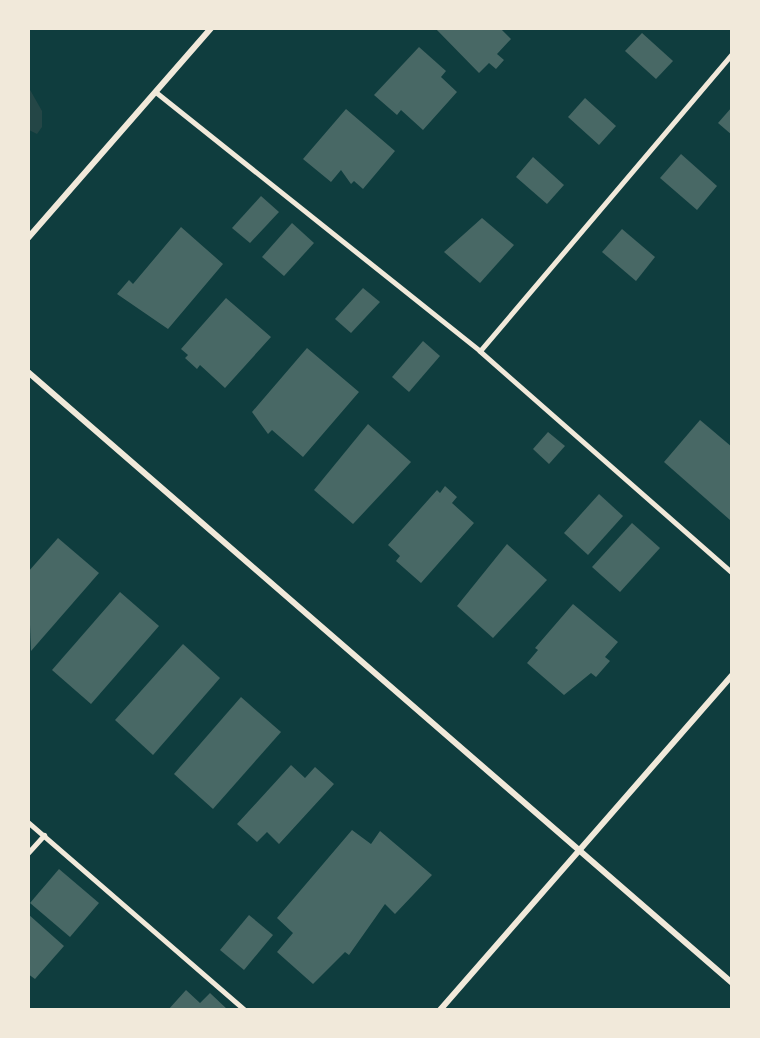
<!DOCTYPE html>
<style>
body{margin:0}
#map{position:relative;width:760px;height:1038px;overflow:hidden;background:#0f3d3e;font-family:Barlow,sans-serif}
div>[style]{position:absolute}
[style*='--x']{left:calc(var(--x)*1px);top:calc(var(--y)*1px);width:calc(var(--w)*1px);rotate:calc(var(--a)*1deg)}
.green>*{inset:0;background:#244646}
.building>*{inset:0;background:#486865}
.service>*{height:4.5px;margin:-2.25px;padding:0 2.25px;transform-origin:2.25px;border-radius:2.25px;background:#f1e9da}
.minor>*{height:6px;margin:-3px;padding:0 3px;transform-origin:3px;border-radius:3px;background:#f1e9da}
span{translate:-50% -50%;white-space:nowrap;text-align:center;line-height:1.15;-webkit-text-stroke:4.5px #f1e9da;paint-order:stroke}
.frame{position:absolute;inset:0;border:30px solid #f1e9da;pointer-events:none}
</style>
<div id="map">
<div class="green">
<i style="clip-path:polygon(29px 88px,42px 111px,42px 127px,37px 134px,29px 130px)"></i>
</div>
<div class="building">
<i style="clip-path:polygon(435px 28px,500px 28px,511px 39px,497px 54px,504px 60px,496px 69px,489px 63px,479px 73px)"></i>
<i style="clip-path:polygon(642px 33px,673px 61px,656px 79px,625px 51px)"></i>
<i style="clip-path:polygon(419px 47px,446px 71px,441px 77px,457px 92px,423px 130px,401px 110px,397px 115px,374px 95px)"></i>
<i style="clip-path:polygon(585px 98px,616px 126px,599px 145px,568px 117px)"></i>
<i style="clip-path:polygon(732px 107px,732px 135px,718px 123px)"></i>
<i style="clip-path:polygon(346px 109px,395px 151px,363px 189px,354px 181px,351px 184px,341px 170px,331px 182px,303px 159px)"></i>
<i style="clip-path:polygon(681px 154px,717px 186px,697px 210px,660px 178px)"></i>
<i style="clip-path:polygon(533px 157px,564px 185px,547px 204px,516px 177px)"></i>
<i style="clip-path:polygon(261px 196px,279px 212px,250px 243px,232px 228px)"></i>
<i style="clip-path:polygon(482px 218px,514px 245px,480px 283px,444px 252px)"></i>
<i style="clip-path:polygon(292px 223px,314px 243px,284px 276px,262px 257px)"></i>
<i style="clip-path:polygon(181px 227px,223px 264px,168px 329px,117px 294px,129px 280px,133px 284px)"></i>
<i style="clip-path:polygon(622px 229px,655px 257px,636px 281px,602px 252px)"></i>
<i style="clip-path:polygon(363px 288px,380px 302px,351px 333px,335px 319px)"></i>
<i style="clip-path:polygon(226px 298px,271px 337px,225px 388px,200px 365px,197px 369px,185px 358px,188px 355px,181px 349px)"></i>
<i style="clip-path:polygon(423px 341px,440px 356px,409px 392px,392px 377px)"></i>
<i style="clip-path:polygon(307px 348px,359px 392px,303px 457px,272px 430px,268px 434px,252px 412px)"></i>
<i style="clip-path:polygon(700px 420px,732px 447px,730px 520px,664px 462px)"></i>
<i style="clip-path:polygon(368px 424px,411px 462px,353px 524px,314px 490px)"></i>
<i style="clip-path:polygon(548px 432px,565px 446px,549px 464px,533px 449px)"></i>
<i style="clip-path:polygon(445px 486px,457px 497px,452px 503px,474px 523px,421px 583px,396px 561px,400px 556px,388px 545px,437px 490px,440px 493px)"></i>
<i style="clip-path:polygon(599px 494px,623px 516px,588px 555px,564px 533px)"></i>
<i style="clip-path:polygon(632px 523px,660px 548px,620px 592px,592px 567px)"></i>
<i style="clip-path:polygon(58px 538px,99px 573px,31px 651px,28px 572px)"></i>
<i style="clip-path:polygon(507px 544px,547px 580px,493px 638px,457px 606px)"></i>
<i style="clip-path:polygon(120px 592px,159px 626px,91px 704px,52px 670px)"></i>
<i style="clip-path:polygon(573px 604px,618px 642px,605px 657px,610px 661px,596px 677px,591px 673px,564px 695px,527px 663px,538px 650px,535px 648px)"></i>
<i style="clip-path:polygon(183px 644px,220px 678px,153px 755px,115px 720px)"></i>
<i style="clip-path:polygon(241px 697px,281px 732px,213px 809px,174px 774px)"></i>
<i style="clip-path:polygon(291px 765px,305px 778px,315px 767px,334px 784px,279px 844px,267px 832px,257px 842px,237px 824px)"></i>
<i style="clip-path:polygon(352px 830px,371px 844px,380px 831px,432px 875px,395px 914px,385px 904px,349px 955px,345px 952px,313px 984px,277px 952px,293px 933px,277px 918px)"></i>
<i style="clip-path:polygon(59px 869px,99px 903px,70px 937px,30px 903px)"></i>
<i style="clip-path:polygon(28px 914px,64px 946px,35px 979px,28px 974px)"></i>
<i style="clip-path:polygon(249px 915px,273px 935px,244px 970px,220px 950px)"></i>
<i style="clip-path:polygon(186px 990px,200px 1003px,210px 993px,228px 1010px,168px 1010px)"></i>
</div>
<div class="service">
<i style="--x:156;--y:92;--w:415;--a:38.6"></i>
<i style="--x:480;--y:351;--w:335;--a:41.3"></i>
<i style="--x:480;--y:351;--w:390;--a:-49.7"></i>
<i style="--x:28;--y:822;--w:287;--a:40.9"></i>
<i style="--x:28;--y:853;--w:24;--a:-48"></i>
</div>
<div class="minor">
<i style="--x:28;--y:238;--w:279;--a:-48.9"></i>
<i style="--x:28;--y:372;--w:932;--a:40.95"></i>
<i style="--x:440;--y:1010;--w:444;--a:-48.9"></i>
</div>
<div class="frame"></div>
</div>
